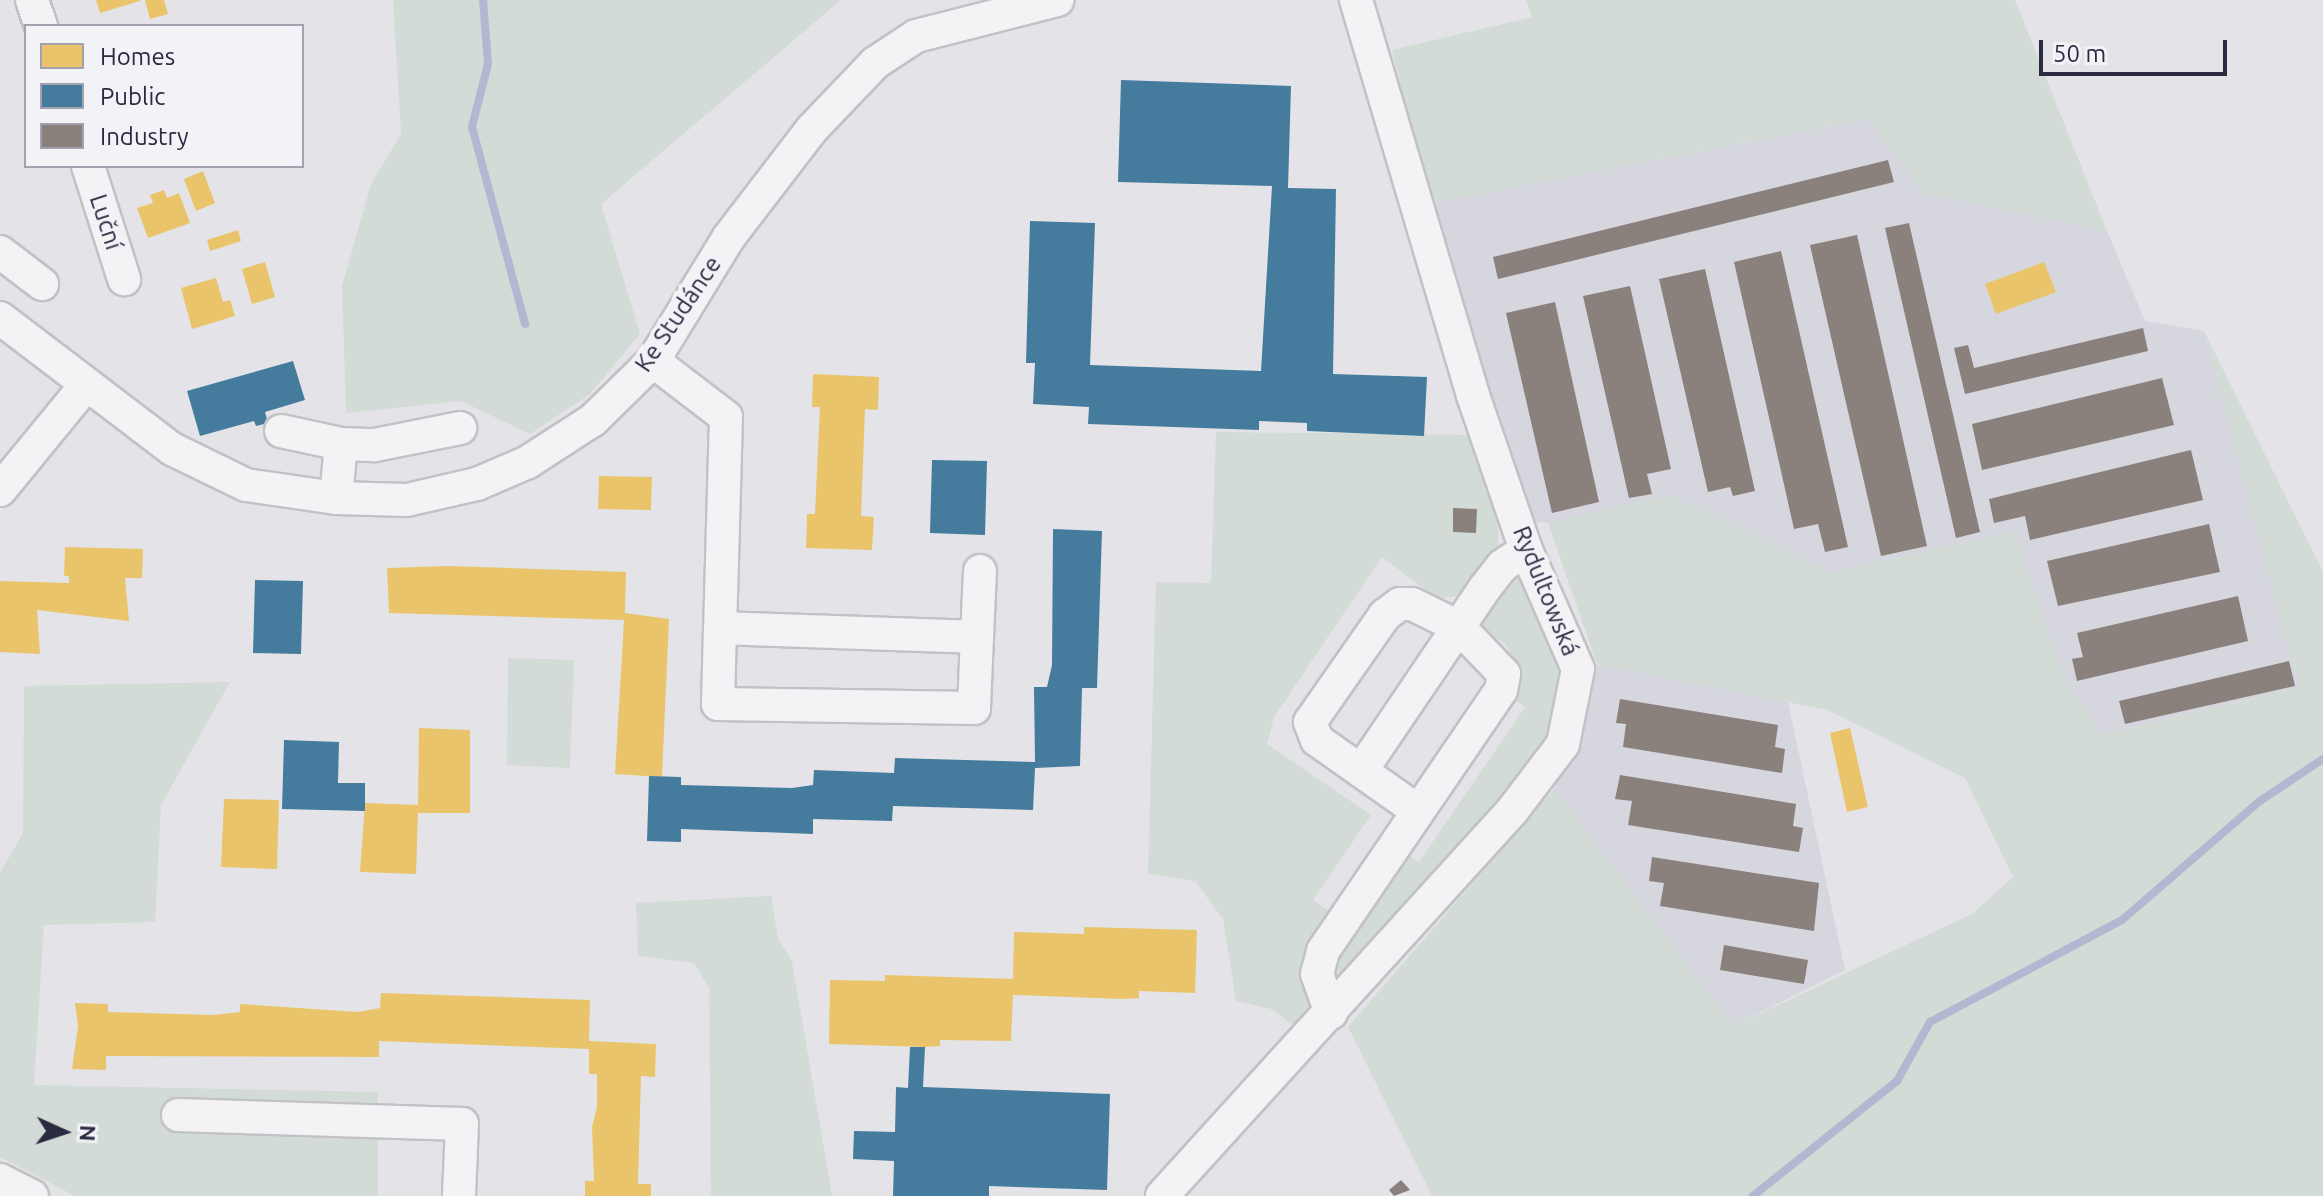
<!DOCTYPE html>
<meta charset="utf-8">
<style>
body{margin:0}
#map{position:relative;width:2323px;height:1196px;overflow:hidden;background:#e4e4e8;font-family:Ubuntu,sans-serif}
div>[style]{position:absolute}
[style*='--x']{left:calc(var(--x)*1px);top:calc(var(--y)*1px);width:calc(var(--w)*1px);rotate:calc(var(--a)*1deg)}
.built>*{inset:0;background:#d6d6de}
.green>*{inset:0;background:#d2dbd5}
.homes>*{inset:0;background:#e9c46a}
.public>*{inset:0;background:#457b9d}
.industry>*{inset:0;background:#8a817c}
.stream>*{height:8px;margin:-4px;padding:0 4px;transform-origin:4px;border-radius:4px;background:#b3b8d2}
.roads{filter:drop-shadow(2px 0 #c2c2c6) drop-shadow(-2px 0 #c2c2c6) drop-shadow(0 2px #c2c2c6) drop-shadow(0 -2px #c2c2c6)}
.minor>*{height:32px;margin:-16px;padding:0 16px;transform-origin:16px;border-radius:16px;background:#f3f3f5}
span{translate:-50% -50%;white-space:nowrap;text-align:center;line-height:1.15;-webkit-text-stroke:8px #f2f2f7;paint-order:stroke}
.street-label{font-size:24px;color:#2a2b41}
.legend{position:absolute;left:24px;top:24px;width:280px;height:144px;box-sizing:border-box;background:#f2f2f7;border:2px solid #a2a2ae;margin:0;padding:10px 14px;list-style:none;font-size:24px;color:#2a2b41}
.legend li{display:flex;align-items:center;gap:16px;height:40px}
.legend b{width:40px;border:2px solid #a2a2ae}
.north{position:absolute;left:24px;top:1092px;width:80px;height:80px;-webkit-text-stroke:6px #f2f2f7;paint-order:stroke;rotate:93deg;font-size:22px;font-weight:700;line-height:32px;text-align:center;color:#2a2b41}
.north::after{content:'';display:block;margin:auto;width:28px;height:36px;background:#2a2b41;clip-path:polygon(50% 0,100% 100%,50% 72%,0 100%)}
.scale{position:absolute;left:2039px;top:40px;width:188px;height:36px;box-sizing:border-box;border:4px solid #2a2b41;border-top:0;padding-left:10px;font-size:24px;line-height:28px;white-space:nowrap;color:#2a2b41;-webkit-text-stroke:6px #f2f2f7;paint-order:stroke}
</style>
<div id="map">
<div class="built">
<i style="clip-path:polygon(1870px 119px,1923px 193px,2107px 231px,2145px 321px,2204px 331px,2299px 688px,2103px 734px,2067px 686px,2013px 531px,1830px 573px,1669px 495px,1548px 523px,1530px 522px,1430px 203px)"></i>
<i style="clip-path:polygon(1597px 664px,1788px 702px,1845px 970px,1733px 1026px,1554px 789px)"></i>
</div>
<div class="green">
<i style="clip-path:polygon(393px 0,841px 0,601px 204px,640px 334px,590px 394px,530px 434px,461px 401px,346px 413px,342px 286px,371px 184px,401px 134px)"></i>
<i style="clip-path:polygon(1526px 0,2015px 0,2107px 231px,1923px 193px,1869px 119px,1430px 203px,1392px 50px,1532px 17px)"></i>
<i style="clip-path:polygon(2204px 331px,2323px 572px,2323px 1196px,1432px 1196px,1348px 1027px,1554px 789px,1733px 1026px,1972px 914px,2013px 877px,1965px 778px,1827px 710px,1597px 664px,1548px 523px,1669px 495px,1830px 573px,2013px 531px,2067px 686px,2103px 734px,2299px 688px)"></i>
<i style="clip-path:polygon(1216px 432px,1477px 435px,1496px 502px,1499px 552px,1458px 596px,1438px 599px,1382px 557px,1274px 717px,1267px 744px,1371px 815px,1313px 900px,1329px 911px,1305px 949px,1312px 1010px,1296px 1027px,1271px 1009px,1236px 1001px,1223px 919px,1195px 881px,1148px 874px,1156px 582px,1211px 583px)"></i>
<i style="clip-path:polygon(1515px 575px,1527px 584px,1565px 668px,1551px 747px,1347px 981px,1336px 977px,1332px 963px,1400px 849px,1419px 862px,1525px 707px,1510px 696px,1514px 661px,1505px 643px,1490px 635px,1481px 621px,1482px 609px)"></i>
<i style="clip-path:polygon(508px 658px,574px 660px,570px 768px,507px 765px)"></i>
<i style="clip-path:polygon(230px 682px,161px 805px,155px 922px,44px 925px,34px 1085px,378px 1092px,378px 1196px,75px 1196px,0 1157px,0 873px,23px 833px,24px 686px)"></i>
<i style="clip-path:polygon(771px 896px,778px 939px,792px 961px,832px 1196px,711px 1196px,709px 988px,694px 963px,638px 956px,636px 903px)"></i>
</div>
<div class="homes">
<i style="clip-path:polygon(96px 0,140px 0,140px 1px,100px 13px)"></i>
<i style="clip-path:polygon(145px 0,164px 0,168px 14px,150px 19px)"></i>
<i style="clip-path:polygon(203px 171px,215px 203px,196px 211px,184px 179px)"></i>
<i style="clip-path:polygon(164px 190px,167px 198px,179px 193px,190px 223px,148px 238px,137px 208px,153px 203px,150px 195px)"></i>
<i style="clip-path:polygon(238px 230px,241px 241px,210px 251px,207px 240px)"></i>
<i style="clip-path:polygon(265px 262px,275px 297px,252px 304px,242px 269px)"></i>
<i style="clip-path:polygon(2044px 262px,2056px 292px,1996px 314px,1985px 284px)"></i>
<i style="clip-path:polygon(216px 278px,223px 302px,230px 300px,235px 316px,192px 329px,181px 288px)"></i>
<i style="clip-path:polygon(813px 374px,879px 377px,878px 410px,865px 409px,861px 516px,874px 517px,872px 550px,806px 548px,807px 514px,815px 514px,820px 407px,812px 407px)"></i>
<i style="clip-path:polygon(599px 476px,652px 477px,651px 510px,598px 509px)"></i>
<i style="clip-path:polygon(65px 547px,143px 549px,142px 578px,125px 578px,129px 621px,37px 610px,40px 654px,0 652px,0 581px,69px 583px,69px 576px,64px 576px)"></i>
<i style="clip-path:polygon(448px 566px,626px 572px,625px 613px,669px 619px,662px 777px,615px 774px,624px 620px,389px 613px,387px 568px)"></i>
<i style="clip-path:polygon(419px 728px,470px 730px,470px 813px,418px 813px,416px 874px,360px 872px,365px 803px,418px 805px)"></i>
<i style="clip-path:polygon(1850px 728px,1868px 807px,1847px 812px,1830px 733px)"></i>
<i style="clip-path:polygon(224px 799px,279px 800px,277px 869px,221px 867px)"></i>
<i style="clip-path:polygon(1084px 927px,1197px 930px,1195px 993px,1139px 991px,1139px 998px,1123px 999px,1013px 995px,1011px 1041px,940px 1040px,940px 1046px,925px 1047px,829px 1044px,830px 980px,885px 981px,885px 975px,1013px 979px,1014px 932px,1084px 934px)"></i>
<i style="clip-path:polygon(381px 993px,590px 1000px,589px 1041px,656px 1044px,655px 1077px,641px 1076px,638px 1184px,651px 1184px,651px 1196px,585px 1196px,585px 1181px,594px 1181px,592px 1127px,597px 1107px,597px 1074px,589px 1074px,589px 1049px,379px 1041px,379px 1057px,106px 1056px,106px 1070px,72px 1069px,78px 1026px,75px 1003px,108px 1004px,108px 1012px,213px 1015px,240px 1012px,240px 1004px,358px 1012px,380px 1008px)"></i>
</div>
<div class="public">
<i style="clip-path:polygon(1121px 80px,1291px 86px,1288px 188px,1336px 189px,1333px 374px,1427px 377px,1424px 436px,1307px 431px,1307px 423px,1259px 421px,1259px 430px,1088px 424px,1089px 407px,1033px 404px,1035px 363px,1026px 363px,1030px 221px,1095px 223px,1090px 365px,1261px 371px,1272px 186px,1118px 182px)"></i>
<i style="clip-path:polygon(293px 361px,305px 400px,265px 412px,268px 423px,256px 426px,254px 421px,200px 436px,187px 391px)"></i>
<i style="clip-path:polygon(932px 460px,987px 461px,985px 535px,930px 533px)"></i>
<i style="clip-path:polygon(1053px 529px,1102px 531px,1097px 688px,1082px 688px,1080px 766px,1035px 768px,1033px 810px,893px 806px,892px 821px,813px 819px,813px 834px,681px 829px,681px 842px,647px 841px,649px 776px,681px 777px,681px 785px,792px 788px,813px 785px,814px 770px,894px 773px,895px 758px,1035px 762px,1034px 687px,1047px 687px,1052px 665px)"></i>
<i style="clip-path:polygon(255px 580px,303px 581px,301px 654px,253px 653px)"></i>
<i style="clip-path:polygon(284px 740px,339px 742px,338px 783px,365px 783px,365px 811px,282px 809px)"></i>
<i style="clip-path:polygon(910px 1047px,925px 1047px,923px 1087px,1110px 1094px,1107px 1190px,989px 1186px,989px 1196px,893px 1196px,894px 1161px,853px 1159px,854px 1131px,895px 1132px,896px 1087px,908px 1088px)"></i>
</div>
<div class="industry">
<i style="clip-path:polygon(1888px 160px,1894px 182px,1498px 279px,1493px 257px)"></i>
<i style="clip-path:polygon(1909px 223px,1980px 532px,1956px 538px,1885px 228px)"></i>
<i style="clip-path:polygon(1857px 235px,1927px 546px,1881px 556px,1810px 245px)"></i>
<i style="clip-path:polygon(1781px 251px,1848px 547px,1825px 552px,1818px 524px,1794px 529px,1734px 262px)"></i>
<i style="clip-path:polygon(1705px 269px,1755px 491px,1733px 496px,1730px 487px,1708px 492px,1659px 279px)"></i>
<i style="clip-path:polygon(1630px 286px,1671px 469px,1647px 474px,1652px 494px,1629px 498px,1583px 296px)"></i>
<i style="clip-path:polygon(1555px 302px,1599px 502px,1552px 513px,1506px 313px)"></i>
<i style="clip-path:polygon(2143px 328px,2148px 351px,1965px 394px,1954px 348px,1968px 345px,1974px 368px)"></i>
<i style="clip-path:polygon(2162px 378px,2174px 425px,1982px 470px,1972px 424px)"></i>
<i style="clip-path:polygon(2191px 450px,2203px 500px,2030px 540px,2025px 516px,1994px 523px,1989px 499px)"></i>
<i style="clip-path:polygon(1453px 508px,1477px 509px,1476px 533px,1453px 532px)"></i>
<i style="clip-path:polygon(2209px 524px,2220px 572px,2058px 606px,2047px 561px)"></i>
<i style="clip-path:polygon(2238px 596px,2248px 641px,2077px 681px,2072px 659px,2083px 657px,2077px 633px)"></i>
<i style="clip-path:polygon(2289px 661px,2295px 686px,2125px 724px,2119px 701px)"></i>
<i style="clip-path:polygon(1620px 699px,1778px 725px,1775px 747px,1785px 749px,1782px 773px,1623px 747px,1626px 724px,1616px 723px)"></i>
<i style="clip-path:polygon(1620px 775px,1796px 804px,1793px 826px,1803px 828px,1799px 852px,1628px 825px,1632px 801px,1615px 799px)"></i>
<i style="clip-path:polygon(1652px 857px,1819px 883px,1814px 931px,1660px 906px,1664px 883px,1649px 881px)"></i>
<i style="clip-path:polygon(1724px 945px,1808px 960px,1804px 984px,1720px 970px)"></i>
<i style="clip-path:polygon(1401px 1180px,1410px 1190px,1394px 1196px,1389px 1190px)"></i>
</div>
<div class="stream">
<i style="--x:483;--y:0;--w:64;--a:85.5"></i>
<i style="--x:488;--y:64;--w:65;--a:104.3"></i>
<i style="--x:472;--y:127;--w:204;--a:74.9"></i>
<i style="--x:1753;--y:1196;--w:184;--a:-38.6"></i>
<i style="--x:1897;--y:1081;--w:68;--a:-60.8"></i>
<i style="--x:1930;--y:1022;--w:217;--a:-28"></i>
<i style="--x:2122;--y:920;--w:182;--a:-40.8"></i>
<i style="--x:2260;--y:801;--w:76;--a:-33.7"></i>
</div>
<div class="roads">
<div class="minor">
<i style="--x:32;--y:0;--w:28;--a:71"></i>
<i style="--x:88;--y:166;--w:119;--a:72.3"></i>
<i style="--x:0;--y:252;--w:53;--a:37.3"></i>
<i style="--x:0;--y:318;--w:216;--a:37.3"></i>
<i style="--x:172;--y:449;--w:82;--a:25.9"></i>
<i style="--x:246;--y:485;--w:91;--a:8.2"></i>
<i style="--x:336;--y:498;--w:71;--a:1.6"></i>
<i style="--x:407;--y:500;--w:72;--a:-12.9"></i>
<i style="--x:477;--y:484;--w:56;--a:-23.3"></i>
<i style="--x:528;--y:462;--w:77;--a:-32.9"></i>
<i style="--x:593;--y:420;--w:84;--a:-44.5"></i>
<i style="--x:653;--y:361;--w:145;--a:-58.5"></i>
<i style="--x:729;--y:237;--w:136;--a:-52.5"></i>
<i style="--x:812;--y:129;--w:91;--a:-46.3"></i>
<i style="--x:875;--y:63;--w:49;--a:-33.4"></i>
<i style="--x:916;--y:36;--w:146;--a:-14.3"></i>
<i style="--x:653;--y:361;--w:92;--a:37.5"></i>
<i style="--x:726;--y:417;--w:211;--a:91.6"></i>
<i style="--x:720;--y:628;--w:76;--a:91.5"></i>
<i style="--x:718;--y:704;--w:256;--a:0.9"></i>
<i style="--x:974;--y:708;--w:71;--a:-87.6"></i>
<i style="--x:977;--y:637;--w:257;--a:-178"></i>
<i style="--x:281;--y:431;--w:61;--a:12.2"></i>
<i style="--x:0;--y:490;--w:134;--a:-50.7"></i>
<i style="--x:336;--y:498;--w:54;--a:-84.7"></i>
<i style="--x:341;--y:444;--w:34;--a:2"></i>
<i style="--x:375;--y:445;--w:87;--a:-11.3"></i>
<i style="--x:977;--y:637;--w:66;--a:-87.4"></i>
<i style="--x:1361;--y:771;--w:221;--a:-55.9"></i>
<i style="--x:1485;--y:588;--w:28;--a:-52"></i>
<i style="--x:1502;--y:566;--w:29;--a:-34"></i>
<i style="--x:1331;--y:1013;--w:41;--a:-109.7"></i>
<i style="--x:1317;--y:974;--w:24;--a:-75"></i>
<i style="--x:1323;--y:951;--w:316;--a:-55.7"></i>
<i style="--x:1501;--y:690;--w:16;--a:-79"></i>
<i style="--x:1504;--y:674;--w:65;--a:-133.8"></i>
<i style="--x:1459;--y:627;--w:52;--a:-153.9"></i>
<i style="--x:1412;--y:604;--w:12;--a:180"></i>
<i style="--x:1400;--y:604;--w:19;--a:144"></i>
<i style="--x:1385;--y:615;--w:131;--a:125"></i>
<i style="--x:1310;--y:722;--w:19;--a:69"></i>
<i style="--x:1317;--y:740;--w:123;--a:35.1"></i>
<i style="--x:178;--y:1115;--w:284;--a:1.8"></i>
<i style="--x:462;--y:1124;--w:72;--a:92.4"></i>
<i style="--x:0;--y:1180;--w:36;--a:27"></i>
<i style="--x:1162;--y:1196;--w:520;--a:-47.73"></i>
<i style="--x:1512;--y:811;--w:84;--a:-52.7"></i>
<i style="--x:1563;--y:744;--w:76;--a:-78.7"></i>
<i style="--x:1578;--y:669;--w:130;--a:-113.6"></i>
<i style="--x:1526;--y:550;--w:164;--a:-108.9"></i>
<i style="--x:1473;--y:395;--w:412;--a:-106.5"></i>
</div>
</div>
<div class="street-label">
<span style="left:106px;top:222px;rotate:72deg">Luční</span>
<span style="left:678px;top:314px;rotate:-56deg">Ke Studánce</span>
<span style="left:1546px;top:591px;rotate:68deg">Rydultowská</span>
</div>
<ul class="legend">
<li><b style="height:22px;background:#e9c46a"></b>Homes</li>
<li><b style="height:22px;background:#457b9d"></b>Public</li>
<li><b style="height:22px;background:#8a817c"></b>Industry</li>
</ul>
<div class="north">N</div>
<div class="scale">50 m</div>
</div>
